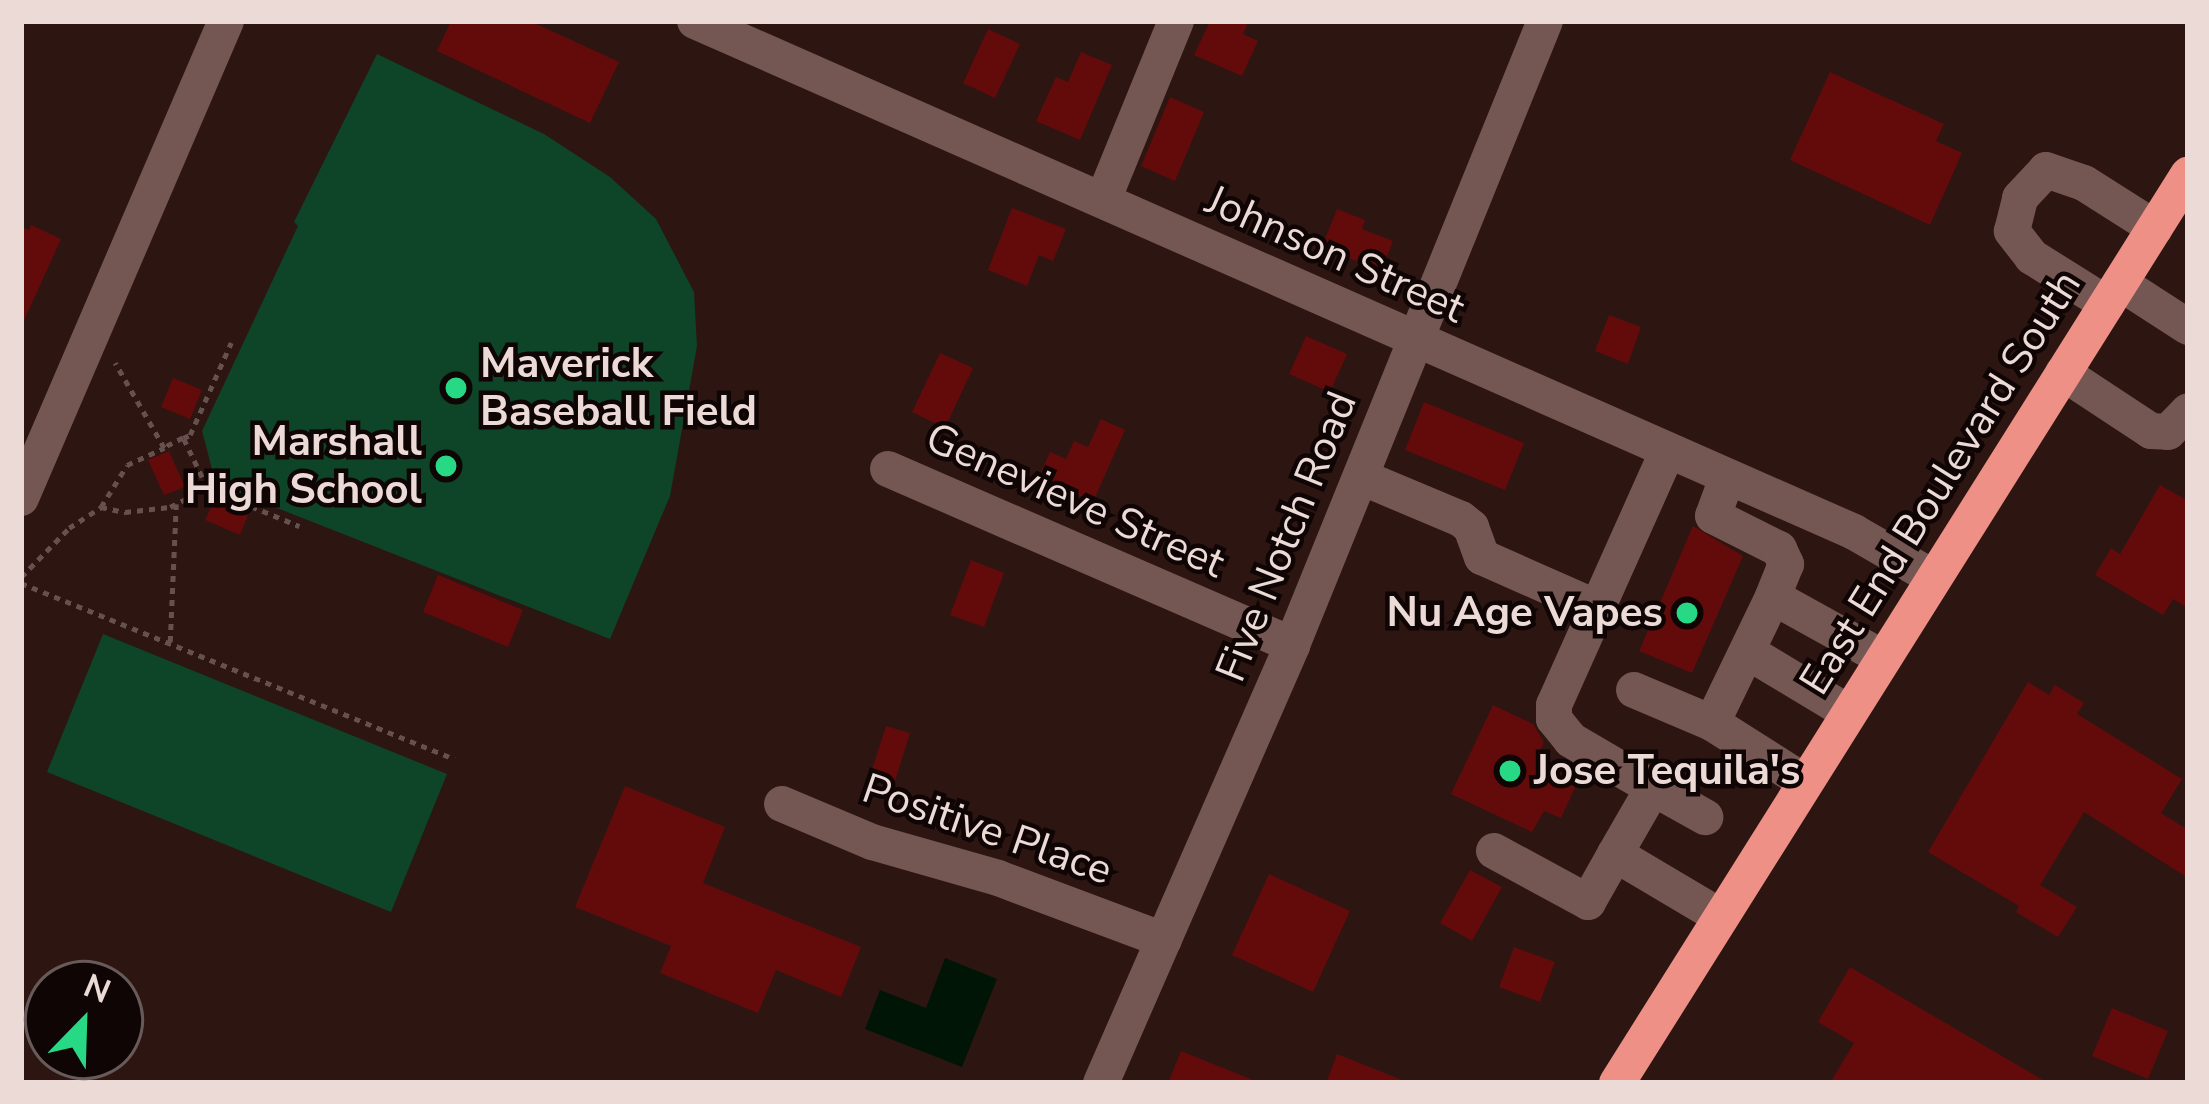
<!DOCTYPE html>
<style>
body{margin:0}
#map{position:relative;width:2209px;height:1104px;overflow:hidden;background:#2d1512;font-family:"Nunito Sans",sans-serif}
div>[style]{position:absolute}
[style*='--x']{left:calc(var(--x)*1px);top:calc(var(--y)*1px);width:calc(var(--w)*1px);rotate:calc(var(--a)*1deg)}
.green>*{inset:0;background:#0e4428}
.water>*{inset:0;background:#001506}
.building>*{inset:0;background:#630b0a}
.path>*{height:4.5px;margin-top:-2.25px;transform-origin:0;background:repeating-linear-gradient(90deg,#67514e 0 6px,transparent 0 12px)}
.minor>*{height:36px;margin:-18px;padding:0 18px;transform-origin:18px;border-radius:18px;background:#745652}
.highway>*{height:36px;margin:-18px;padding:0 18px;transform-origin:18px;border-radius:18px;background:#ee9085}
.dots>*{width:33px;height:33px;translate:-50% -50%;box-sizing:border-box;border:6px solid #0e0504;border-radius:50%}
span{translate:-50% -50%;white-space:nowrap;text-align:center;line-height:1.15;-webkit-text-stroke:9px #0e0504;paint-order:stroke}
.street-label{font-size:42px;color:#ecdad7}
.poi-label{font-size:42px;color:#ecdad7;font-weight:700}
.left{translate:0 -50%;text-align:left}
.right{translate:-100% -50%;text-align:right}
.frame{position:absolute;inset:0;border:24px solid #ecdad7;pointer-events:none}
.north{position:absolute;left:24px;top:960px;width:120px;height:120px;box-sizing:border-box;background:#0e0504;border:3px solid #675a58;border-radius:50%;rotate:23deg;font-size:33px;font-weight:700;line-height:48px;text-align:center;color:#ecdad7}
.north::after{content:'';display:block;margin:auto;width:42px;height:54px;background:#27d885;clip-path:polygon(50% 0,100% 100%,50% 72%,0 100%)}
</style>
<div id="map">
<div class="green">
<i style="clip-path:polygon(377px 54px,544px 134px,610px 177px,656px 219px,694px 292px,697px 346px,670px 496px,610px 639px,216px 484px,202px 431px,298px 226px,294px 222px)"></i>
<i style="clip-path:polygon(103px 634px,447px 774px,391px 912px,47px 772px)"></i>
</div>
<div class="water">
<i style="clip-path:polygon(945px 958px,997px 979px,962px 1067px,865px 1029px,880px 990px,926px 1008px)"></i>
</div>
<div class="building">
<i style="clip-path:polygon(451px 21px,530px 21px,619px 62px,590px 123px,437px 51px)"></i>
<i style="clip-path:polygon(1210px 21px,1249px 21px,1243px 34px,1258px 41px,1242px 76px,1194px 55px)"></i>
<i style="clip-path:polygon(988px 29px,1020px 44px,995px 98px,963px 83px)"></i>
<i style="clip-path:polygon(1081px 52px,1112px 65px,1080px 140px,1036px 121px,1056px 77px,1068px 82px)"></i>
<i style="clip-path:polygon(1830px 72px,1944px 124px,1936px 141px,1962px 153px,1930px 225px,1790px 160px)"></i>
<i style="clip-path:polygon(1170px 97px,1204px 112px,1175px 181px,1141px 166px)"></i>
<i style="clip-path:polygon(1012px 208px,1066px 229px,1053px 261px,1039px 255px,1027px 286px,988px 270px)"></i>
<i style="clip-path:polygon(1337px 209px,1365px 220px,1362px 229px,1393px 241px,1381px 271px,1322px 247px)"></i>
<i style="clip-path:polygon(31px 225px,61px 239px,21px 327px,21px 227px,29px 230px)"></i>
<i style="clip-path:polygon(1609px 315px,1641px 327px,1628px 364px,1595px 351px)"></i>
<i style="clip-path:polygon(1306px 336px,1347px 354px,1330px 392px,1289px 374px)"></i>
<i style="clip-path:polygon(940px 353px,973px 368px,945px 428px,912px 412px)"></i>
<i style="clip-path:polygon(173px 378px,202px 390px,190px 419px,161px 407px)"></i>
<i style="clip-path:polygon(1424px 402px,1524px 443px,1505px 490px,1405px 450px)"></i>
<i style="clip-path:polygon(1101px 419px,1125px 430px,1093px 502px,1038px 478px,1050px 452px,1066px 459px,1074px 441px,1088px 447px)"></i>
<i style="clip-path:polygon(169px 451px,185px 487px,164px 495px,148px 460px)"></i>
<i style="clip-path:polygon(2160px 485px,2188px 501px,2188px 608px,2173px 599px,2163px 615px,2095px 575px,2111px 548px,2120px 554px)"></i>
<i style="clip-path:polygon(214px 500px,248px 515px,240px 535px,205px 520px)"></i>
<i style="clip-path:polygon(1693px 526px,1743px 556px,1692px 673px,1639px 651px)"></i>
<i style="clip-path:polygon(971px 560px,1004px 573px,984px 627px,950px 615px)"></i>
<i style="clip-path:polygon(438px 575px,523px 610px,508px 647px,423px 612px)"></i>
<i style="clip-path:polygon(2028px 682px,2049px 695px,2055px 685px,2084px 703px,2077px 714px,2182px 779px,2161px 813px,2188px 830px,2188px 878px,2084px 812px,2040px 885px,2077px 907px,2058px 937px,2016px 912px,2019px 906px,1928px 852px)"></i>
<i style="clip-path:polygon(1493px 705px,1533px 724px,1544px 742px,1536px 761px,1578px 781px,1561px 818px,1544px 811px,1532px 832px,1451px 794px)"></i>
<i style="clip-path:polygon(886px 726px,910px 733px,895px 781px,871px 773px)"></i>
<i style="clip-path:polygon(625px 786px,725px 827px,703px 883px,861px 947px,841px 997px,776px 970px,758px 1013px,660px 973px,671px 946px,575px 907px)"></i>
<i style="clip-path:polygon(1470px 870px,1502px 887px,1472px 941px,1440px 923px)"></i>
<i style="clip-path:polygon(1269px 874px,1350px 911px,1313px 992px,1232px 955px)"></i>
<i style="clip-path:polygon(1514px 947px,1555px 962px,1540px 1002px,1499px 987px)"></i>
<i style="clip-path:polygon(1850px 967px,2048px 1083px,1830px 1083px,1854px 1043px,1818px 1022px)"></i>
<i style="clip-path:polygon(2112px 1008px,2168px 1031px,2148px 1079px,2092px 1056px)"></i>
<i style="clip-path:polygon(1181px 1051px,1258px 1082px,1257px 1083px,1168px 1083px)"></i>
<i style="clip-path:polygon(1337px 1054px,1407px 1082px,1407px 1083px,1326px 1083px)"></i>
</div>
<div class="path">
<i style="--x:183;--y:438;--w:8;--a:-23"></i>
<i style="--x:190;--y:435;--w:101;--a:-66"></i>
<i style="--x:207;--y:488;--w:100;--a:22.4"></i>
<i style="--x:101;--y:507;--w:25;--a:12"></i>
<i style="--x:125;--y:512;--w:45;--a:-6.3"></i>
<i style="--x:170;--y:507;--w:42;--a:-27.2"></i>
<i style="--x:207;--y:488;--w:55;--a:-115.6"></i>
<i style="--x:183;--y:438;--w:20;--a:153"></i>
<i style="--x:21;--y:577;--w:69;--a:-45.6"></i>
<i style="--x:69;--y:528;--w:38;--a:-33"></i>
<i style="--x:101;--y:507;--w:49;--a:-58.2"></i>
<i style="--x:127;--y:465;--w:41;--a:-24.7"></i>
<i style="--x:164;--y:448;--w:98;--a:-120"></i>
<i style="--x:21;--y:583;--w:468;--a:22.1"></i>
<i style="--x:170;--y:642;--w:138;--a:-87.5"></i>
</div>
<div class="minor">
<i style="--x:695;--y:21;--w:1267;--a:23.79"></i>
<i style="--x:1854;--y:532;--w:92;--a:29.9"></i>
<i style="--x:1103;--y:200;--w:193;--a:-67.8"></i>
<i style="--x:2120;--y:283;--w:81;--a:32.9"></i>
<i style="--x:2107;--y:304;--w:89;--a:-147.9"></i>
<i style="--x:2032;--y:257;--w:33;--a:-128"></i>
<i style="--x:2012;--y:231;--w:34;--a:-76"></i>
<i style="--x:2020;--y:198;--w:38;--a:-47"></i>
<i style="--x:2046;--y:170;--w:40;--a:18.9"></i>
<i style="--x:2084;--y:183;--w:84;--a:32.4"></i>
<i style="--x:2063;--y:373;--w:105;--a:33.4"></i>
<i style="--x:2151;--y:431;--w:17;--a:3"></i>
<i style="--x:2168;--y:432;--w:29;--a:-46"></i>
<i style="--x:888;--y:469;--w:441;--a:23.5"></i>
<i style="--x:1361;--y:477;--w:108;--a:22.8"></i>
<i style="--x:1461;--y:519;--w:13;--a:39"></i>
<i style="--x:1471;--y:527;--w:32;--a:70"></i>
<i style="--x:1482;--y:557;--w:126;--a:23.9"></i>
<i style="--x:1727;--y:478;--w:40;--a:110.2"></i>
<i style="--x:1713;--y:516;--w:74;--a:26.6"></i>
<i style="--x:1779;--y:549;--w:17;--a:65"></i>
<i style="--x:1786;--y:564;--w:35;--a:112"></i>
<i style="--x:21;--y:498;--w:519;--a:-66.74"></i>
<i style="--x:1748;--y:652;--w:118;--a:31.1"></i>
<i style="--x:1634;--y:690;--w:85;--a:22.9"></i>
<i style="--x:1712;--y:723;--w:110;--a:32.4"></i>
<i style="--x:1712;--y:723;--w:140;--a:-64.2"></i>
<i style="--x:1773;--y:597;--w:126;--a:29"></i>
<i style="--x:1653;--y:788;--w:60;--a:29.1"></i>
<i style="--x:782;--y:804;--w:98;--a:22.9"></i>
<i style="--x:872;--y:842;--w:131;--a:15.9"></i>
<i style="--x:998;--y:878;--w:177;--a:20.5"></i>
<i style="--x:1494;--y:851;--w:107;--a:28.5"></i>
<i style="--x:1588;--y:902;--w:55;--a:-60.6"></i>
<i style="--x:1615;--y:854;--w:123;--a:30.7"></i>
<i style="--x:1615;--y:854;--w:76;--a:-60.1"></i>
<i style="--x:1653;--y:788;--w:95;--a:-149.7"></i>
<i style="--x:1571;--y:740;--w:27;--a:-129"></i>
<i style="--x:1554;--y:719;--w:14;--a:-90"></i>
<i style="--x:1554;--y:705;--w:277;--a:-65.9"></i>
<i style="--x:1101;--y:1083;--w:478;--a:-66.4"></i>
<i style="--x:1292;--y:645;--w:673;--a:-67.93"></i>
</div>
<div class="highway">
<i style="--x:1617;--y:1083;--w:1073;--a:-57.84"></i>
</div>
<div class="dots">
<i style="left:456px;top:388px;background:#27d885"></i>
<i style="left:446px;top:466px;background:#27d885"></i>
<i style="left:1687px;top:613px;background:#27d885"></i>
<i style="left:1510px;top:771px;background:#27d885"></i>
</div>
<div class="street-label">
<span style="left:1335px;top:255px;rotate:24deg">Johnson Street</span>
<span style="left:1941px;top:483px;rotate:-58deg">East End Boulevard South</span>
<span style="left:1075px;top:501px;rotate:24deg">Genevieve Street</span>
<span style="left:1287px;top:537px;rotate:-68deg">Five Notch Road</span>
<span style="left:987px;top:830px;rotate:19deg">Positive Place</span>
</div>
<div class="poi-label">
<span class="left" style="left:480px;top:388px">Maverick<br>Baseball Field</span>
<span class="right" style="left:422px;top:466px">Marshall<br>High School</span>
<span class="right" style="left:1663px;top:613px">Nu Age Vapes</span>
<span class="left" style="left:1534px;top:771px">Jose Tequila's</span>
</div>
<div class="frame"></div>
<div class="north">N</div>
</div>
